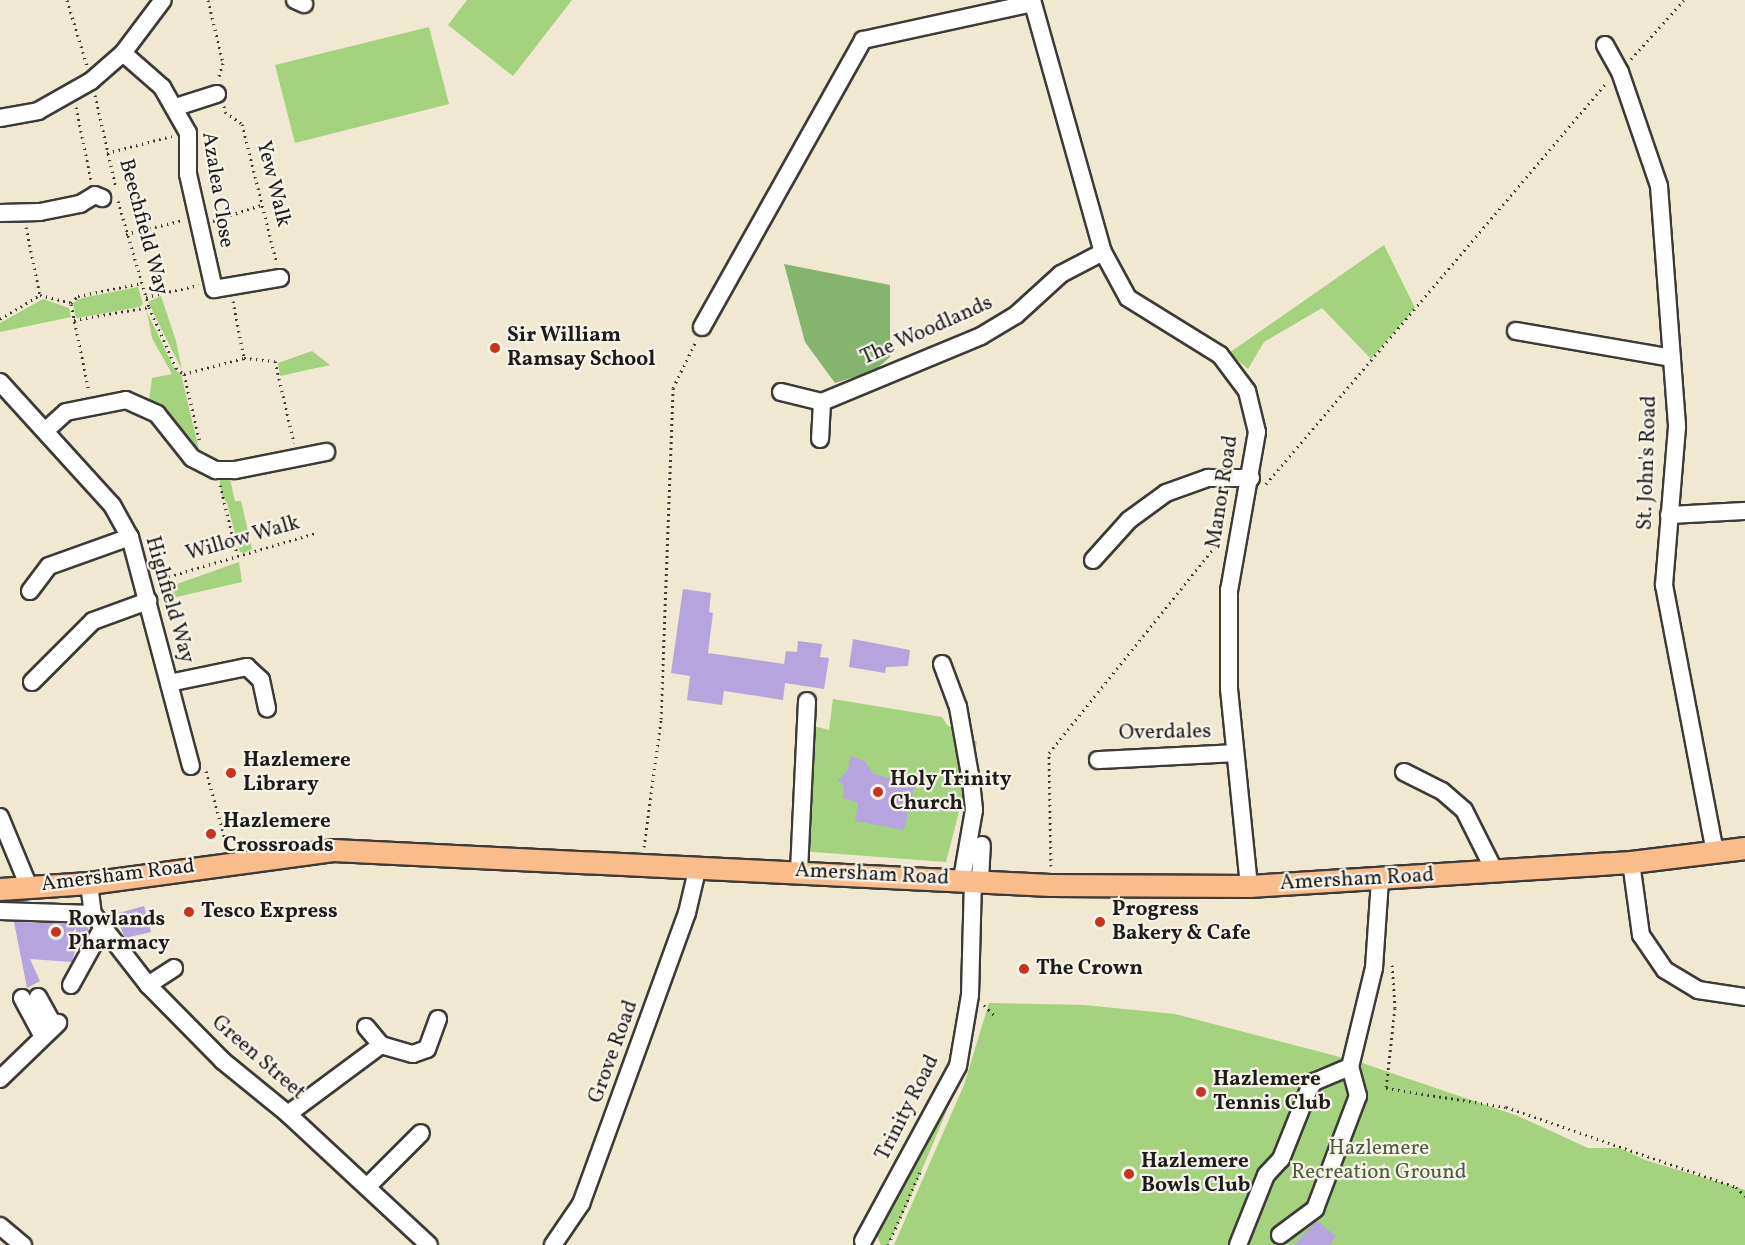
<!DOCTYPE html>
<style>
body{margin:0}
#map{position:relative;width:1745px;height:1245px;overflow:hidden;background:#f0e8d0;font-family:Vollkorn,serif}
div>[style]{position:absolute}
[style*='--x']{left:calc(var(--x)*1px);top:calc(var(--y)*1px);width:calc(var(--w)*1px);rotate:calc(var(--a)*1deg)}
.green>*{inset:0;background:#a5d27e}
.forest>*{inset:0;background:#84b46d}
.building>*{inset:0;background:#b5a4de}
.path>*{height:3px;margin-top:-1.5px;transform-origin:0;background:repeating-linear-gradient(90deg,#3c3b37 0 1.5px,transparent 0 6px)}
.roads{filter:drop-shadow(2px 0 #3c3b37) drop-shadow(-2px 0 #3c3b37) drop-shadow(0 2px #3c3b37) drop-shadow(0 -2px #3c3b37)}
.minor>*{height:16px;margin:-8px;padding:0 8px;transform-origin:8px;border-radius:8px;background:#fff}
.major>*{height:21px;margin:-10.5px;padding:0 10.5px;transform-origin:10.5px;border-radius:10.5px;background:#fabc8b}
.dots>*{width:16px;height:16px;translate:-50% -50%;box-sizing:border-box;border:3px solid #f7f3e8;border-radius:50%}
span{translate:-50% -50%;white-space:nowrap;text-align:center;line-height:1.15;-webkit-text-stroke:4.5px #f7f3e8;paint-order:stroke}
.street-label{font-size:21px;color:#1c1c1c}
.poi-label{font-size:21px;color:#1c1c1c;font-weight:700}
.left{translate:0 -50%;text-align:left}
.park-label{font-size:21px;color:#4c5c3e}
</style>
<div id="map">
<div class="green">
<i style="clip-path:polygon(467px 0,572px 0,513px 76px,448px 25px)"></i>
<i style="clip-path:polygon(429px 27px,449px 104px,295px 143px,275px 65px)"></i>
<i style="clip-path:polygon(1384px 245px,1415px 308px,1371px 359px,1322px 308px,1264px 342px,1248px 369px,1229px 353px)"></i>
<i style="clip-path:polygon(138px 287px,143px 304px,139px 307px,77px 318px,75px 315px,73px 303px,82px 298px)"></i>
<i style="clip-path:polygon(161px 296px,176px 341px,182px 370px,148px 302px)"></i>
<i style="clip-path:polygon(43px 299px,69px 308px,71px 317px,0 332px,0 323px)"></i>
<i style="clip-path:polygon(147px 312px,175px 370px,181px 374px,199px 450px,177px 422px,149px 400px,152px 378px,172px 374px,152px 338px)"></i>
<i style="clip-path:polygon(312px 351px,330px 365px,280px 376px,278px 363px)"></i>
<i style="clip-path:polygon(229px 475px,235px 501px,241px 501px,252px 549px,244px 553px,240px 552px,227px 503px,222px 496px,219px 477px)"></i>
<i style="clip-path:polygon(239px 562px,242px 582px,163px 600px,160px 590px)"></i>
<i style="clip-path:polygon(833px 699px,942px 717px,947px 725px,977px 742px,946px 862px,800px 851px,798px 722px,829px 730px)"></i>
<i style="clip-path:polygon(989px 1003px,1084px 1005px,1175px 1014px,1359px 1062px,1518px 1116px,1588px 1148px,1620px 1148px,1645px 1160px,1745px 1190px,1745px 1245px,894px 1245px,964px 1085px)"></i>
<i style="clip-path:polygon(965px 1067px,908px 1203px,888px 1245px,881px 1245px,877px 1236px)"></i>
</div>
<div class="forest">
<i style="clip-path:polygon(784px 264px,890px 285px,890px 357px,874px 371px,835px 383px,805px 342px)"></i>
</div>
<div class="building">
<i style="clip-path:polygon(683px 589px,711px 593px,709px 612px,713px 613px,708px 653px,784px 664px,786px 651px,797px 652px,798px 641px,822px 644px,820px 657px,829px 658px,824px 689px,785px 683px,783px 700px,724px 691px,722px 705px,687px 700px,690px 676px,671px 673px)"></i>
<i style="clip-path:polygon(853px 639px,910px 650px,908px 666px,886px 667px,885px 673px,849px 667px)"></i>
<i style="clip-path:polygon(850px 756px,865px 761px,873px 774px,915px 784px,904px 830px,855px 821px,858px 803px,843px 798px,844px 787px,838px 780px,848px 770px)"></i>
<i style="clip-path:polygon(144px 906px,151px 932px,125px 938px,115px 914px)"></i>
<i style="clip-path:polygon(14px 922px,86px 924px,89px 930px,75px 950px,72px 962px,30px 959px,40px 981px,27px 988px)"></i>
<i style="clip-path:polygon(1317px 1220px,1336px 1237px,1329px 1245px,1294px 1245px)"></i>
</div>
<div class="path">
<i style="--x:67;--y:0;--w:69;--a:73.1"></i>
<i style="--x:208;--y:0;--w:65;--a:76.6"></i>
<i style="--x:223;--y:63;--w:17;--a:107"></i>
<i style="--x:1631;--y:59;--w:79;--a:-48.1"></i>
<i style="--x:95;--y:95;--w:95;--a:77.3"></i>
<i style="--x:224;--y:106;--w:6;--a:81"></i>
<i style="--x:225;--y:112;--w:21;--a:35"></i>
<i style="--x:242;--y:124;--w:144;--a:76"></i>
<i style="--x:76;--y:107;--w:75;--a:78.4"></i>
<i style="--x:107;--y:153;--w:67;--a:-14.7"></i>
<i style="--x:118;--y:201;--w:110;--a:73.7"></i>
<i style="--x:149;--y:307;--w:67;--a:66.1"></i>
<i style="--x:176;--y:368;--w:10;--a:37"></i>
<i style="--x:213;--y:221;--w:54;--a:-18.4"></i>
<i style="--x:26;--y:227;--w:69;--a:78.4"></i>
<i style="--x:126;--y:234;--w:59;--a:-13.8"></i>
<i style="--x:146;--y:297;--w:54;--a:-12.8"></i>
<i style="--x:233;--y:301;--w:58;--a:79.1"></i>
<i style="--x:71;--y:304;--w:90;--a:78.4"></i>
<i style="--x:0;--y:319;--w:47;--a:-31"></i>
<i style="--x:40;--y:295;--w:32;--a:14"></i>
<i style="--x:71;--y:303;--w:10;--a:-45"></i>
<i style="--x:78;--y:296;--w:65;--a:-11.5"></i>
<i style="--x:74;--y:320;--w:76;--a:-9.8"></i>
<i style="--x:184;--y:374;--w:62;--a:-14.9"></i>
<i style="--x:244;--y:358;--w:31;--a:6"></i>
<i style="--x:275;--y:361;--w:84;--a:77"></i>
<i style="--x:184;--y:374;--w:71;--a:76.9"></i>
<i style="--x:1266;--y:484;--w:527;--a:-49.69"></i>
<i style="--x:220;--y:485;--w:71;--a:76.2"></i>
<i style="--x:157;--y:580;--w:166;--a:-16.5"></i>
<i style="--x:206;--y:771;--w:78;--a:74.4"></i>
<i style="--x:644;--y:847;--w:129;--a:-82.4"></i>
<i style="--x:661;--y:719;--w:331;--a:-87.9"></i>
<i style="--x:673;--y:388;--w:52;--a:-63.9"></i>
<i style="--x:1051;--y:866;--w:113;--a:-91"></i>
<i style="--x:1049;--y:753;--w:276;--a:-51.2"></i>
<i style="--x:1392;--y:965;--w:43;--a:86"></i>
<i style="--x:1395;--y:1008;--w:81;--a:96.4"></i>
<i style="--x:1386;--y:1088;--w:121;--a:9"></i>
<i style="--x:1506;--y:1107;--w:244;--a:19.2"></i>
<i style="--x:1736;--y:1187;--w:13;--a:45"></i>
<i style="--x:984;--y:1005;--w:16;--a:45"></i>
<i style="--x:888;--y:1245;--w:82;--a:-66.3"></i>
</div>
<div class="roads">
<div class="minor">
<i style="--x:295;--y:0;--w:10;--a:24"></i>
<i style="--x:1032;--y:0;--w:262;--a:74.3"></i>
<i style="--x:1103;--y:252;--w:52;--a:61.5"></i>
<i style="--x:1128;--y:298;--w:108;--a:31.8"></i>
<i style="--x:1220;--y:355;--w:45;--a:53.1"></i>
<i style="--x:1247;--y:391;--w:42;--a:76.3"></i>
<i style="--x:1257;--y:432;--w:160;--a:100"></i>
<i style="--x:1229;--y:590;--w:99;--a:90"></i>
<i style="--x:1229;--y:689;--w:198;--a:84.2"></i>
<i style="--x:1605;--y:45;--w:31;--a:61"></i>
<i style="--x:1620;--y:72;--w:120;--a:71.1"></i>
<i style="--x:1659;--y:186;--w:242;--a:85.7"></i>
<i style="--x:1677;--y:427;--w:159;--a:94.7"></i>
<i style="--x:1664;--y:585;--w:272;--a:79.2"></i>
<i style="--x:123;--y:53;--w:52;--a:41.1"></i>
<i style="--x:162;--y:87;--w:53;--a:60.5"></i>
<i style="--x:188;--y:133;--w:41;--a:90"></i>
<i style="--x:188;--y:174;--w:118;--a:77.3"></i>
<i style="--x:214;--y:289;--w:67;--a:-9.5"></i>
<i style="--x:176;--y:107;--w:43;--a:-17.6"></i>
<i style="--x:0;--y:118;--w:39;--a:-10"></i>
<i style="--x:38;--y:111;--w:61;--a:-29.5"></i>
<i style="--x:91;--y:81;--w:43;--a:-41.2"></i>
<i style="--x:123;--y:53;--w:66;--a:-53"></i>
<i style="--x:0;--y:213;--w:40;--a:-1.4"></i>
<i style="--x:40;--y:212;--w:41;--a:-11.3"></i>
<i style="--x:80;--y:204;--w:17;--a:-31"></i>
<i style="--x:95;--y:195;--w:8;--a:23"></i>
<i style="--x:702;--y:327;--w:329;--a:-60.7"></i>
<i style="--x:863;--y:40;--w:173;--a:-12.3"></i>
<i style="--x:1516;--y:331;--w:158;--a:9.8"></i>
<i style="--x:0;--y:382;--w:166;--a:47.7"></i>
<i style="--x:112;--y:505;--w:37;--a:61"></i>
<i style="--x:130;--y:537;--w:237;--a:75.1"></i>
<i style="--x:781;--y:392;--w:42;--a:13.7"></i>
<i style="--x:822;--y:402;--w:37;--a:93"></i>
<i style="--x:822;--y:402;--w:172;--a:-22.5"></i>
<i style="--x:981;--y:336;--w:41;--a:-31"></i>
<i style="--x:1016;--y:315;--w:61;--a:-42.3"></i>
<i style="--x:1061;--y:274;--w:47;--a:-27.6"></i>
<i style="--x:45;--y:431;--w:28;--a:-42"></i>
<i style="--x:66;--y:412;--w:61;--a:-11.3"></i>
<i style="--x:126;--y:400;--w:34;--a:24"></i>
<i style="--x:157;--y:414;--w:56;--a:51.5"></i>
<i style="--x:192;--y:458;--w:27;--a:27"></i>
<i style="--x:216;--y:470;--w:19;--a:0"></i>
<i style="--x:235;--y:470;--w:93;--a:-11.2"></i>
<i style="--x:1669;--y:515;--w:76;--a:-3"></i>
<i style="--x:1093;--y:560;--w:54;--a:-48"></i>
<i style="--x:1129;--y:520;--w:46;--a:-36.1"></i>
<i style="--x:1166;--y:493;--w:45;--a:-19.7"></i>
<i style="--x:1208;--y:478;--w:43;--a:0"></i>
<i style="--x:30;--y:591;--w:31;--a:-53"></i>
<i style="--x:49;--y:566;--w:86;--a:-19.7"></i>
<i style="--x:942;--y:664;--w:46;--a:69.6"></i>
<i style="--x:958;--y:707;--w:75;--a:80"></i>
<i style="--x:971;--y:781;--w:29;--a:84"></i>
<i style="--x:974;--y:810;--w:70;--a:99.9"></i>
<i style="--x:32;--y:682;--w:86;--a:-45"></i>
<i style="--x:93;--y:621;--w:59;--a:-20"></i>
<i style="--x:169;--y:683;--w:80;--a:-11.6"></i>
<i style="--x:247;--y:667;--w:19;--a:43"></i>
<i style="--x:261;--y:680;--w:29;--a:78"></i>
<i style="--x:1098;--y:760;--w:136;--a:-2.9"></i>
<i style="--x:1404;--y:772;--w:42;--a:26.6"></i>
<i style="--x:1442;--y:791;--w:29;--a:41"></i>
<i style="--x:1464;--y:810;--w:69;--a:63.4"></i>
<i style="--x:0;--y:817;--w:76;--a:67.5"></i>
<i style="--x:1631;--y:862;--w:74;--a:82.2"></i>
<i style="--x:1641;--y:935;--w:42;--a:55.6"></i>
<i style="--x:1665;--y:970;--w:39;--a:31"></i>
<i style="--x:1698;--y:990;--w:48;--a:8.5"></i>
<i style="--x:799;--y:871;--w:170;--a:-87.3"></i>
<i style="--x:980;--y:880;--w:35;--a:-87"></i>
<i style="--x:89;--y:883;--w:31;--a:83"></i>
<i style="--x:93;--y:914;--w:90;--a:52.2"></i>
<i style="--x:148;--y:985;--w:107;--a:45.4"></i>
<i style="--x:223;--y:1061;--w:84;--a:39.2"></i>
<i style="--x:288;--y:1114;--w:192;--a:42.9"></i>
<i style="--x:0;--y:911;--w:93;--a:1.8"></i>
<i style="--x:71;--y:985;--w:66;--a:-61.1"></i>
<i style="--x:148;--y:985;--w:31;--a:-33"></i>
<i style="--x:38;--y:997;--w:33;--a:61"></i>
<i style="--x:22;--y:998;--w:44;--a:61.7"></i>
<i style="--x:366;--y:1027;--w:23;--a:50"></i>
<i style="--x:0;--y:1079;--w:81;--a:-44"></i>
<i style="--x:288;--y:1114;--w:116;--a:-36.6"></i>
<i style="--x:381;--y:1045;--w:33;--a:16"></i>
<i style="--x:413;--y:1054;--w:15;--a:-20"></i>
<i style="--x:427;--y:1049;--w:32;--a:-70"></i>
<i style="--x:367;--y:1187;--w:76;--a:-45"></i>
<i style="--x:0;--y:1226;--w:30;--a:40"></i>
<i style="--x:1280;--y:1235;--w:44;--a:-36.6"></i>
<i style="--x:1315;--y:1209;--w:121;--a:-69.2"></i>
<i style="--x:1358;--y:1096;--w:30;--a:-105"></i>
<i style="--x:1350;--y:1067;--w:102;--a:-76.4"></i>
<i style="--x:1374;--y:968;--w:88;--a:-86.1"></i>
<i style="--x:863;--y:1241;--w:199;--a:-61.5"></i>
<i style="--x:958;--y:1066;--w:72;--a:-80.4"></i>
<i style="--x:970;--y:995;--w:115;--a:-88.5"></i>
<i style="--x:553;--y:1245;--w:50;--a:-55.7"></i>
<i style="--x:581;--y:1204;--w:310;--a:-70"></i>
<i style="--x:687;--y:913;--w:48;--a:-76.8"></i>
<i style="--x:1238;--y:1245;--w:75;--a:-68.2"></i>
<i style="--x:1266;--y:1175;--w:22;--a:-47"></i>
<i style="--x:1281;--y:1159;--w:75;--a:-68.2"></i>
<i style="--x:1309;--y:1089;--w:9;--a:-54"></i>
<i style="--x:1314;--y:1082;--w:39;--a:-23"></i>
</div>
<div class="major">
<i style="--x:0;--y:889;--w:89;--a:-3.9"></i>
<i style="--x:89;--y:883;--w:246;--a:-7.7"></i>
<i style="--x:333;--y:850;--w:718;--a:2.79"></i>
<i style="--x:1050;--y:885;--w:199;--a:0.3"></i>
<i style="--x:1249;--y:886;--w:383;--a:-3.6"></i>
<i style="--x:1631;--y:862;--w:115;--a:-7"></i>
</div>
</div>
<div class="dots">
<i style="left:495px;top:348px;background:#c8321e"></i>
<i style="left:231px;top:773px;background:#c8321e"></i>
<i style="left:878px;top:792px;background:#c8321e"></i>
<i style="left:211px;top:834px;background:#c8321e"></i>
<i style="left:189px;top:912px;background:#c8321e"></i>
<i style="left:1100px;top:922px;background:#c8321e"></i>
<i style="left:56px;top:932px;background:#c8321e"></i>
<i style="left:1024px;top:969px;background:#c8321e"></i>
<i style="left:1201px;top:1092px;background:#c8321e"></i>
<i style="left:1129px;top:1174px;background:#c8321e"></i>
</div>
<div class="street-label">
<span style="left:273px;top:184px;rotate:76deg">Yew Walk</span>
<span style="left:217px;top:190px;rotate:81deg">Azalea Close</span>
<span style="left:143px;top:227px;rotate:75deg">Beechfield Way</span>
<span style="left:927px;top:331px;rotate:-24deg">The Woodlands</span>
<span style="left:1648px;top:463px;rotate:-88deg">St. John's Road</span>
<span style="left:1223px;top:492px;rotate:-81deg">Manor Road</span>
<span style="left:243px;top:539px;rotate:-16deg">Willow Walk</span>
<span style="left:169px;top:600px;rotate:74deg">Highfield Way</span>
<span style="left:1165px;top:733px;rotate:-1deg">Overdales</span>
<span style="left:872px;top:875px;rotate:3deg">Amersham Road</span>
<span style="left:118px;top:876px;rotate:-7deg">Amersham Road</span>
<span style="left:1357px;top:880px;rotate:-3deg">Amersham Road</span>
<span style="left:614px;top:1052px;rotate:-70deg">Grove Road</span>
<span style="left:258px;top:1058px;rotate:41deg">Green Street</span>
<span style="left:908px;top:1108px;rotate:-63deg">Trinity Road</span>
</div>
<div class="poi-label">
<span class="left" style="left:507px;top:348px">Sir William<br>Ramsay School</span>
<span class="left" style="left:243px;top:773px">Hazlemere<br>Library</span>
<span class="left" style="left:890px;top:792px">Holy Trinity<br>Church</span>
<span class="left" style="left:223px;top:834px">Hazlemere<br>Crossroads</span>
<span class="left" style="left:1112px;top:922px">Progress<br>Bakery &amp; Cafe</span>
<span class="left" style="left:201px;top:912px">Tesco Express</span>
<span class="left" style="left:68px;top:932px">Rowlands<br>Pharmacy</span>
<span class="left" style="left:1036px;top:969px">The Crown</span>
<span class="left" style="left:1213px;top:1092px">Hazlemere<br>Tennis Club</span>
<span class="left" style="left:1141px;top:1174px">Hazlemere<br>Bowls Club</span>
</div>
<div class="park-label">
<span style="left:1379px;top:1161px">Hazlemere<br>Recreation Ground</span>
</div>
</div>
